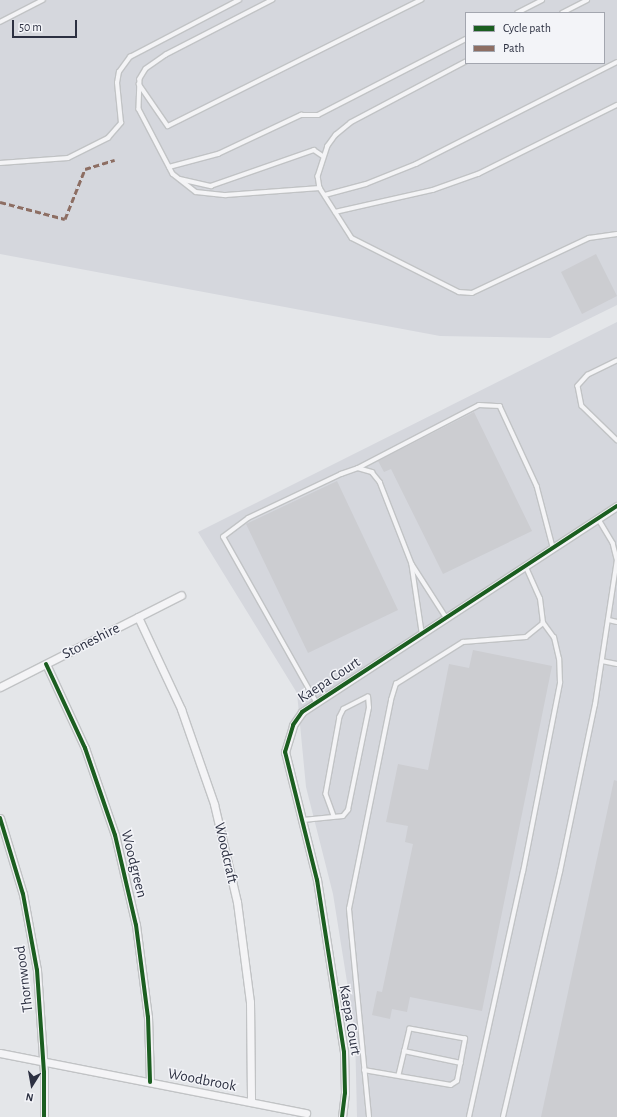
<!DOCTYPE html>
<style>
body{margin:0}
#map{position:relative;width:617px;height:1117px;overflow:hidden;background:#e4e6e9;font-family:"Alegreya Sans",sans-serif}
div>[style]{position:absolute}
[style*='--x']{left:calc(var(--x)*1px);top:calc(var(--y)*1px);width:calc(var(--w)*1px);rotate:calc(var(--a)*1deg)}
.built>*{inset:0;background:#d5d7dd}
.building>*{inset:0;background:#cccdd1}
.roads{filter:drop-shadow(1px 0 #c1c3c5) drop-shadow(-1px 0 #c1c3c5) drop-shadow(0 1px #c1c3c5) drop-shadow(0 -1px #c1c3c5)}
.lane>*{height:3.5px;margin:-1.75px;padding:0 1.75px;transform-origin:1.75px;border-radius:1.75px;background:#f4f4f6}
.street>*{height:7px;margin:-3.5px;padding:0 3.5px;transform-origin:3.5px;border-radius:3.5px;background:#f4f4f6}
.quiet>*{height:3px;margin-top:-1.5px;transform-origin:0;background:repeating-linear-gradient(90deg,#8d6e63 0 6px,transparent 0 9px)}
.cycleway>*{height:4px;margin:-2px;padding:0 2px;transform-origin:2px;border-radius:2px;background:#1b5e20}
span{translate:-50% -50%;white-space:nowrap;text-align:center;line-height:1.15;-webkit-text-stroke:3px #f3f4f8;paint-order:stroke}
.street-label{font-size:15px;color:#2c3041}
.legend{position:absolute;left:465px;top:12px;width:140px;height:52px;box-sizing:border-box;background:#f3f4f8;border:1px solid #a3a6af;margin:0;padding:5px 7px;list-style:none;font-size:12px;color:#2c3041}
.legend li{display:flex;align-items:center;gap:8px;height:20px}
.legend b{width:20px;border:1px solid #a3a6af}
.north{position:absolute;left:12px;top:1065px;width:40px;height:40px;-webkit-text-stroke:3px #f3f4f8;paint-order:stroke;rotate:191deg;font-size:11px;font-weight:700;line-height:16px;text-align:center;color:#2c3041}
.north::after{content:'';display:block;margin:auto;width:14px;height:18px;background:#2c3041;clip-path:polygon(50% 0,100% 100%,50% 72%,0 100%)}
.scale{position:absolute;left:12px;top:20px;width:65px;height:18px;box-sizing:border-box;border:2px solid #2c3041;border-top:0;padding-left:5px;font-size:12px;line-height:14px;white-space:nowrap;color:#2c3041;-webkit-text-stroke:3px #f3f4f8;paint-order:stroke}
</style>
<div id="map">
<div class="built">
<i style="clip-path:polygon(evenodd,0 0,617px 0,617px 305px,550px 338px,440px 336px,0 254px,0 0,466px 13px,604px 13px,604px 63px,466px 63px,466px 13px)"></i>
<i style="clip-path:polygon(617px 322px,617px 1117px,357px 1117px,355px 1032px,333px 894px,306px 787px,297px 693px,198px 532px)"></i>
</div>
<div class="building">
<i style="clip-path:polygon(596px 254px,617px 296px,582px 314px,561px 272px)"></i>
<i style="clip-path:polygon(474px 412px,532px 531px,443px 574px,391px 469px,384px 472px,378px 461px)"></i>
<i style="clip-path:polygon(337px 481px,398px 610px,308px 653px,246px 524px)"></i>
<i style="clip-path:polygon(473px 650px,552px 666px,482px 1011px,410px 997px,407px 1012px,392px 1009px,390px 1019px,372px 1015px,377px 991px,382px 992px,413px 844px,405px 842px,408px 826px,386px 822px,398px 764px,428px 770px,449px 664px,469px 668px)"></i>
<i style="clip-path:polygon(614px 780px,617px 781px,617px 1117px,541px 1117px)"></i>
</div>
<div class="roads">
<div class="lane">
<i style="--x:273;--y:0;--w:120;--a:152.8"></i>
<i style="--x:166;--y:55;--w:24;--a:145"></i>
<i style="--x:146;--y:69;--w:12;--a:121"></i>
<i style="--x:140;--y:79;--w:30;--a:92"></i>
<i style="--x:139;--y:109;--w:73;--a:62.4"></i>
<i style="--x:173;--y:174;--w:29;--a:38"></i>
<i style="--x:196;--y:192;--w:30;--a:6"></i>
<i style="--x:226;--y:195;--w:94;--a:-4.3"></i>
<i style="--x:517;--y:13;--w:28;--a:-27"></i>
<i style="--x:562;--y:13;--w:28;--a:-27"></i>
<i style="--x:0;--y:22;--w:48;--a:-27.1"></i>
<i style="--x:466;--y:62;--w:130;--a:152.1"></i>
<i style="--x:351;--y:123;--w:19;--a:141"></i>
<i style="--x:336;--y:135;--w:14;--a:126"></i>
<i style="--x:328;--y:146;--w:32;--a:108"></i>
<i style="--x:318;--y:176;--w:12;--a:81"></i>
<i style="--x:320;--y:188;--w:59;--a:57.4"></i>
<i style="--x:352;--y:238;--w:120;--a:26.8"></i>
<i style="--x:459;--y:292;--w:13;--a:4"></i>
<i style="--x:472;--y:293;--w:129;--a:-25.2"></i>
<i style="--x:589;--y:238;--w:28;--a:-8"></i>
<i style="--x:139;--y:84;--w:51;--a:55.4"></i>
<i style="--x:168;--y:126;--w:283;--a:-26.5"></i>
<i style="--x:0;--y:163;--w:68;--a:-4.2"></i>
<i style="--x:68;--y:158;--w:45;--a:-26.6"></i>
<i style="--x:108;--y:138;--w:20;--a:-49"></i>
<i style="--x:121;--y:123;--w:40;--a:-95.7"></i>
<i style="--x:117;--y:83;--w:11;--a:-80"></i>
<i style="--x:119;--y:72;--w:19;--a:-54"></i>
<i style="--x:130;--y:57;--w:123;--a:-27.6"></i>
<i style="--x:169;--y:167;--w:51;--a:-14.9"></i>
<i style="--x:218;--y:154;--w:92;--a:-25.2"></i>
<i style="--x:301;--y:115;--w:17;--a:0"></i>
<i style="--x:318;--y:115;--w:166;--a:-27.2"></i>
<i style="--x:180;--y:179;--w:32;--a:13"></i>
<i style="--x:211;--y:186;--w:109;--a:-19.3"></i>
<i style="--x:314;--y:150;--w:11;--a:34"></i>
<i style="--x:325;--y:195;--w:42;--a:-15"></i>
<i style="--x:366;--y:184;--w:54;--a:-21.8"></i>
<i style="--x:416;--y:164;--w:225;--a:-26.9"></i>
<i style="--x:335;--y:212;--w:100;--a:-12.7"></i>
<i style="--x:433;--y:190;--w:48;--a:-19.6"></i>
<i style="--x:478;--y:174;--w:155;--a:-26.4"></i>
<i style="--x:617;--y:361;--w:32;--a:154"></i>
<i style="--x:588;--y:375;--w:15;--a:132"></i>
<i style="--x:578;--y:386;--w:20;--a:79"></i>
<i style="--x:582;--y:406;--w:49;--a:44.2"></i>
<i style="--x:358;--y:468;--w:136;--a:-27.5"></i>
<i style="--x:479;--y:405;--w:21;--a:3"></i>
<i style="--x:500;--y:406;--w:88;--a:65.2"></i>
<i style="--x:537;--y:486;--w:63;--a:75.3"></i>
<i style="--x:598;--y:518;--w:29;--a:59"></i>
<i style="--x:613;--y:543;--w:16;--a:76"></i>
<i style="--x:412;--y:565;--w:68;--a:81.5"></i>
<i style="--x:609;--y:620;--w:8;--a:14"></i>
<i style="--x:602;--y:661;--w:15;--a:11"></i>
<i style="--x:316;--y:702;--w:189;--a:-119.4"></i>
<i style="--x:223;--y:537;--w:31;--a:-37"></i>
<i style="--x:248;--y:518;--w:103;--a:-25.3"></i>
<i style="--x:341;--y:474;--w:18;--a:-19"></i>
<i style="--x:358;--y:468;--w:15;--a:16"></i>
<i style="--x:372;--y:472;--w:13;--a:51"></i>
<i style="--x:380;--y:482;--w:88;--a:68.7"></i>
<i style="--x:412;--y:564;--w:63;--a:57.3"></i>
<i style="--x:303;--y:820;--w:40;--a:-5.7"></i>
<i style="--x:343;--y:816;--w:8;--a:-50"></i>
<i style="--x:348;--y:810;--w:104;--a:-78.4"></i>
<i style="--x:369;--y:708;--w:11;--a:-95"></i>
<i style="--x:368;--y:697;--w:27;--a:153"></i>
<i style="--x:344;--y:709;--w:9;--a:117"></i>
<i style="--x:340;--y:717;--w:78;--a:100.3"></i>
<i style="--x:326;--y:794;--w:23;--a:70"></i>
<i style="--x:404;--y:1051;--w:58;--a:11.9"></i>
<i style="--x:364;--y:1070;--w:88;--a:9.8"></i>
<i style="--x:451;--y:1085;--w:7;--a:-34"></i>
<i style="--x:457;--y:1081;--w:43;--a:-79.2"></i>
<i style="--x:465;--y:1039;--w:56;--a:-169.7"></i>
<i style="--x:410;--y:1029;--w:47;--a:103.4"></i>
<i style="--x:369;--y:1117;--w:209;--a:-95.5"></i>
<i style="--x:349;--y:909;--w:213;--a:-78.6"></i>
<i style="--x:391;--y:700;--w:17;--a:-73"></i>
<i style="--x:396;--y:684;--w:79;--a:-32.1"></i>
<i style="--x:463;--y:642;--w:63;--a:-4.5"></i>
<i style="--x:526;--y:637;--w:22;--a:-39"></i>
<i style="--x:543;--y:623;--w:24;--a:-97"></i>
<i style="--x:540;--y:599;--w:36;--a:-114"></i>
<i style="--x:469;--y:1117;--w:251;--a:-77.6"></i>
<i style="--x:523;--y:872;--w:193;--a:-78.9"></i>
<i style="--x:560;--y:683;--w:24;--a:-92"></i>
<i style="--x:559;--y:659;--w:22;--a:-103"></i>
<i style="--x:554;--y:638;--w:19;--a:-126"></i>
<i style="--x:503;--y:1117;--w:252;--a:-76.9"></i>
<i style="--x:560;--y:872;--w:171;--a:-78.2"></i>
<i style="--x:595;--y:705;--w:148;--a:-81.4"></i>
</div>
<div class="street">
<i style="--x:138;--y:617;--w:102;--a:64.9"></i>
<i style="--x:181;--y:709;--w:101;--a:70.8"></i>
<i style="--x:214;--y:804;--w:101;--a:76.8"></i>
<i style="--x:237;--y:902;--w:101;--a:82.6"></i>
<i style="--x:250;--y:1002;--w:100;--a:89.4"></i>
<i style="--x:46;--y:664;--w:93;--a:65.1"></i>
<i style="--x:85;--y:748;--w:92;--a:71"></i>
<i style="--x:115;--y:835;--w:92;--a:76.9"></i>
<i style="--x:136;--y:925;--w:93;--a:82.6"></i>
<i style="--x:148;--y:1017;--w:65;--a:88.2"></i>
<i style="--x:0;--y:687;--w:203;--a:-26.9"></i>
<i style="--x:0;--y:818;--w:79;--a:73.2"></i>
<i style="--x:23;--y:894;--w:77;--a:79.6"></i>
<i style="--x:37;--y:970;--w:102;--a:86.1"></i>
<i style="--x:44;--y:1072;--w:45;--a:90"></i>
<i style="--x:0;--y:1053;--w:312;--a:11.1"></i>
<i style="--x:342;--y:1117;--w:24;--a:-83"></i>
<i style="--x:345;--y:1093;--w:41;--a:-91.4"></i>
<i style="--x:344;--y:1052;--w:174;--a:-98.9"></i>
<i style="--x:317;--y:880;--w:132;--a:-104"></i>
<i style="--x:285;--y:752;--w:28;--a:-73"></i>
<i style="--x:293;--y:725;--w:16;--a:-55"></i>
<i style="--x:302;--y:712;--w:376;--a:-33.2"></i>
</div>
</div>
<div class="quiet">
<i style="--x:0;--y:202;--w:67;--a:14.7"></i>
<i style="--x:65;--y:219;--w:54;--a:-68.2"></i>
<i style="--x:85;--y:169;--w:31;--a:-17"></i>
</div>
<div class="cycleway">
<i style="--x:46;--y:664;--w:93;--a:65.1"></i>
<i style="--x:85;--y:748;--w:92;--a:71"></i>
<i style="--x:115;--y:835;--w:92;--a:76.9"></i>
<i style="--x:136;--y:925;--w:93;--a:82.6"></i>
<i style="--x:148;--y:1017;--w:65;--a:88.2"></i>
<i style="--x:0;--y:818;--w:79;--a:73.2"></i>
<i style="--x:23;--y:894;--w:77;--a:79.6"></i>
<i style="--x:37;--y:970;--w:102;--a:86.1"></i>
<i style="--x:44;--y:1072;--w:45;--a:90"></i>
<i style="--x:342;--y:1117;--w:24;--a:-83"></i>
<i style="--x:345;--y:1093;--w:41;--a:-91.4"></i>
<i style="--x:344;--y:1052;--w:174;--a:-98.9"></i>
<i style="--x:317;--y:880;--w:132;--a:-104"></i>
<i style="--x:285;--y:752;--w:28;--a:-73"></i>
<i style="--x:293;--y:725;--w:16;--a:-55"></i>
<i style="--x:302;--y:712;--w:376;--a:-33.2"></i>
</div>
<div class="street-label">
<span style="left:91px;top:641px;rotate:-27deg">Stoneshire</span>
<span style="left:329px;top:680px;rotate:-33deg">Kaepa Court</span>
<span style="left:226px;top:853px;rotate:77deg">Woodcraft</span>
<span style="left:134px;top:864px;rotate:76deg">Woodgreen</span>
<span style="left:24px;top:979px;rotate:-97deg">Thornwood</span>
<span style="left:350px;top:1020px;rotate:80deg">Kaepa Court</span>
<span style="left:202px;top:1080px;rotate:11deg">Woodbrook</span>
</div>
<ul class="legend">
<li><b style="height:5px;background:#1b5e20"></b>Cycle path</li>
<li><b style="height:5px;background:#8d6e63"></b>Path</li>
</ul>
<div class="north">N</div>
<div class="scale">50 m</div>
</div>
